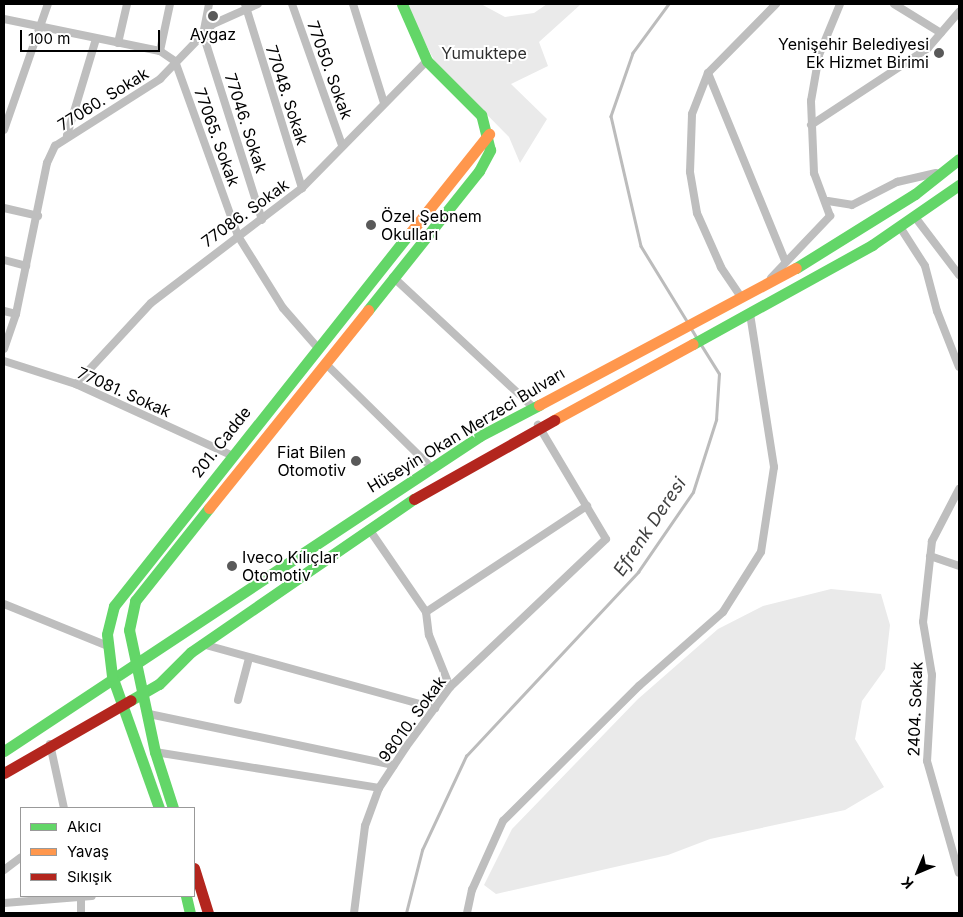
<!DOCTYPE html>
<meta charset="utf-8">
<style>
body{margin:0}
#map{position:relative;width:963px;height:917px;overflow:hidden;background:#fff;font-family:Inter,sans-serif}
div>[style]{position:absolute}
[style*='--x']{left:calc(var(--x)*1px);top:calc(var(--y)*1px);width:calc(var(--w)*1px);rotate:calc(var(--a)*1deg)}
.green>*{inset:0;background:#eaeaea}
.stream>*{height:2.5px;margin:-1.25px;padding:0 1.25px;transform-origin:1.25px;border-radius:1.25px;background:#bcbcbc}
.street>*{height:8px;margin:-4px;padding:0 4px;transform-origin:4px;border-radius:4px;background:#bebebe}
.fast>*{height:11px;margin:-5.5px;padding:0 5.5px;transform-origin:5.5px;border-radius:5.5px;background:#63d668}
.slow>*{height:11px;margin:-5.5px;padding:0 5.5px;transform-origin:5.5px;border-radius:5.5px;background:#ff974d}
.jam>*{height:11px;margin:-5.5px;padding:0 5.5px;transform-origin:5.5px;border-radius:5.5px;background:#b3261e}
.dots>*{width:14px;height:14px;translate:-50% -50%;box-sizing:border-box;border:2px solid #fff;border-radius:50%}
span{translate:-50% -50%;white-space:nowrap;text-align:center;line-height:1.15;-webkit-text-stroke:4px #fff;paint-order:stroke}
.poi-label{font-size:16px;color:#000}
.right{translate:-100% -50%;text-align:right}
.left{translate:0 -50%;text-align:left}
.park-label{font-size:16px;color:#2f2f2f}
.street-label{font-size:16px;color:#000}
.water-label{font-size:18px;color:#404040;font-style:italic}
.frame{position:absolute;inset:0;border:5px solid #000;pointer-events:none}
.legend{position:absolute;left:20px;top:807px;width:175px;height:90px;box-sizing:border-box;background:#fff;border:1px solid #999;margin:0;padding:6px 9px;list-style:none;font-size:15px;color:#000}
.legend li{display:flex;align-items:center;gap:10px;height:25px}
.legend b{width:25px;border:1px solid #999}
.north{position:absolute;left:893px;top:847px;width:50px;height:50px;-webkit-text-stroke:4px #fff;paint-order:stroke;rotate:225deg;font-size:14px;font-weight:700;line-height:20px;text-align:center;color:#000}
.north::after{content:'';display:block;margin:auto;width:18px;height:22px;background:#000;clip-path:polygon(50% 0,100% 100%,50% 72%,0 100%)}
.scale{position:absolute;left:20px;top:30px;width:140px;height:22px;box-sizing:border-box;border:2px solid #000;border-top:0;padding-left:6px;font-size:15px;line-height:18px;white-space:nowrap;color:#000;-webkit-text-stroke:4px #fff;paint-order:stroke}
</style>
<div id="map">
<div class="green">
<i style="clip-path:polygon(405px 4px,481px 4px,505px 17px,534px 13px,547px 4px,580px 5px,539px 42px,548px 66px,511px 84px,547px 119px,520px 163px,509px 137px,435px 62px)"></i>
<i style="clip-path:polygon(831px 589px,881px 594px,890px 625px,885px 669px,862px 701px,855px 739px,884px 787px,845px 810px,710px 839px,668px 855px,496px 894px,484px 885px,512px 829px,638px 699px,718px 629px,763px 606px)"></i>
</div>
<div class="stream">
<i style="--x:669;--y:4;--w:61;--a:126.3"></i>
<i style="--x:633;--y:53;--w:67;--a:109.2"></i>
<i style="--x:611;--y:116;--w:133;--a:77"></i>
<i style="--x:641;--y:246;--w:88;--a:58.5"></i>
<i style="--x:691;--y:328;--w:12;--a:59"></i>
<i style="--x:406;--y:913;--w:65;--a:-75.7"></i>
<i style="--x:422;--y:850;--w:104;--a:-64.9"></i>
<i style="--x:466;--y:756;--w:252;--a:-46.9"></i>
<i style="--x:638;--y:572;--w:97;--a:-55.5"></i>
<i style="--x:693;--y:492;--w:76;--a:-72.3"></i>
<i style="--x:716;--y:420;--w:46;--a:-86.3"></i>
<i style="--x:719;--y:374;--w:34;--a:-122"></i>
</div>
<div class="street">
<i style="--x:209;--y:4;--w:31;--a:101"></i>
<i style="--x:203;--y:34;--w:195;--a:72.4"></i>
<i style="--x:245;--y:4;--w:193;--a:72.8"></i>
<i style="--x:292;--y:4;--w:150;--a:70.5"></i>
<i style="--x:353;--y:4;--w:104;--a:72.6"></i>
<i style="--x:894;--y:4;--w:55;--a:31.7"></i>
<i style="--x:4;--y:19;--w:159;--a:11.6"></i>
<i style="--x:160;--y:51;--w:18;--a:34"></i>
<i style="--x:175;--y:61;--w:186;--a:70.2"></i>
<i style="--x:238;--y:236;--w:85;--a:58"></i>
<i style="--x:283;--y:308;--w:52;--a:48.9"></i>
<i style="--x:118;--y:43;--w:40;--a:-77"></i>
<i style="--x:160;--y:51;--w:48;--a:-78"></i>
<i style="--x:708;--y:73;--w:203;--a:67.7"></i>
<i style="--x:811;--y:125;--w:140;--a:-33.3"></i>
<i style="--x:928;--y:48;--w:48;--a:-49.3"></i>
<i style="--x:4;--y:130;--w:133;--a:-70.8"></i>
<i style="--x:67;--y:135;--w:100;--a:-73.2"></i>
<i style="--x:828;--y:201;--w:24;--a:9"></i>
<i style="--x:852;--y:205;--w:51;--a:-27.1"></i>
<i style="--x:897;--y:182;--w:40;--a:-13"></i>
<i style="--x:4;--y:208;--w:35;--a:13"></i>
<i style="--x:915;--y:217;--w:73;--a:52.8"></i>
<i style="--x:900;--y:227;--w:46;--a:57.3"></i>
<i style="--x:925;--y:266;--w:47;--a:75.1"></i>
<i style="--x:937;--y:311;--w:60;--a:68.6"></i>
<i style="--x:4;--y:260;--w:23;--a:15"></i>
<i style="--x:393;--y:277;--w:190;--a:42.9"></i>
<i style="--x:771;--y:278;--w:86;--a:-46.4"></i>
<i style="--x:830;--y:216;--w:46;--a:-110.4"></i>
<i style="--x:814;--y:173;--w:72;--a:-92.4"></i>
<i style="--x:811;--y:101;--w:47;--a:-80.1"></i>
<i style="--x:819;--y:55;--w:55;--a:-67.6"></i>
<i style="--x:741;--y:297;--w:36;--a:-124"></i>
<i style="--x:721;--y:267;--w:59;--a:-114"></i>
<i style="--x:697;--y:213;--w:42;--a:-99.7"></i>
<i style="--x:690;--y:172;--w:58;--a:-88"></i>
<i style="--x:692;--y:114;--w:44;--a:-68.7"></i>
<i style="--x:708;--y:73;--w:97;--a:-45.4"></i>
<i style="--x:4;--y:311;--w:12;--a:14"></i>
<i style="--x:4;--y:349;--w:37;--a:-71"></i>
<i style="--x:16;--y:314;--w:154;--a:-78.4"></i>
<i style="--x:47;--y:163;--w:19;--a:-65"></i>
<i style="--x:55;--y:146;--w:125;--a:-32.5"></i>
<i style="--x:160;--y:79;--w:76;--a:-46.1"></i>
<i style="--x:213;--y:24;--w:49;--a:-24"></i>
<i style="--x:4;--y:361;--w:76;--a:17.7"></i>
<i style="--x:76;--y:384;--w:170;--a:24.6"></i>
<i style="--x:325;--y:363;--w:148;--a:44.5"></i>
<i style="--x:76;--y:384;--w:110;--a:-47.2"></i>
<i style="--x:151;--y:303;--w:190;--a:-37.3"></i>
<i style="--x:302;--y:188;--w:178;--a:-45.5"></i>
<i style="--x:959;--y:489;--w:59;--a:117.4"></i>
<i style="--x:932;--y:541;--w:81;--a:96.3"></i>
<i style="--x:923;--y:622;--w:54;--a:80.4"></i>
<i style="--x:932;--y:675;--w:86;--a:93.3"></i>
<i style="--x:927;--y:761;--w:116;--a:74.1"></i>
<i style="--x:369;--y:529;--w:101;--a:55.5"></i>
<i style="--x:426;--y:612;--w:23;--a:83"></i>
<i style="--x:429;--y:635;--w:56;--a:68"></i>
<i style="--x:930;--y:556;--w:31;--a:19"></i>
<i style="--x:4;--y:604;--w:112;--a:22"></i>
<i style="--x:426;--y:612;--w:193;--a:-33.4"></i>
<i style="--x:202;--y:644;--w:242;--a:15.4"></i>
<i style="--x:238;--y:700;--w:43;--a:-75.3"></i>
<i style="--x:149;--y:714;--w:250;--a:11.8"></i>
<i style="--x:50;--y:744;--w:66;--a:77.7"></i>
<i style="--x:155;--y:752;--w:227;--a:9.1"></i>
<i style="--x:4;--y:870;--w:21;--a:-37"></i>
<i style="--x:4;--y:903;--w:88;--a:-4.5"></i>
<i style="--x:81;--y:913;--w:17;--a:-90"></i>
<i style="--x:354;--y:913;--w:88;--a:-82.8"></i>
<i style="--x:365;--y:826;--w:40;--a:-69.8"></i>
<i style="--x:379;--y:788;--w:49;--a:-56.6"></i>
<i style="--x:406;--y:747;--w:74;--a:-53.7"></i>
<i style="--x:450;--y:687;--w:215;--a:-43.5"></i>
<i style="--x:606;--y:539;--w:133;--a:-120.8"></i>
<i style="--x:467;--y:913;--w:24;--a:-78"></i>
<i style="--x:472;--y:890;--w:76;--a:-65.8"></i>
<i style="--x:503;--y:821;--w:192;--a:-44.8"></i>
<i style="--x:639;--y:686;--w:112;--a:-41.4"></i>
<i style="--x:723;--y:612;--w:71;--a:-57.7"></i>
<i style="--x:761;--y:552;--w:86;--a:-81.3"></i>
<i style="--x:774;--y:467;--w:155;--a:-98.9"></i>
</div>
<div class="fast">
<i style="--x:796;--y:268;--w:140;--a:-31.9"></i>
<i style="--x:915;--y:194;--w:56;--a:-38.5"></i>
<i style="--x:368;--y:310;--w:178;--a:-51.4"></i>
<i style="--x:479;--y:171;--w:24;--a:-62"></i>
<i style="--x:490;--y:150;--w:36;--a:-104"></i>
<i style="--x:481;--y:115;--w:76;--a:-135"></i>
<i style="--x:427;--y:61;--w:62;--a:-113.7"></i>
<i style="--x:693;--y:344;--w:205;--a:-28.9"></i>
<i style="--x:872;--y:245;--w:106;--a:-34.6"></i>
<i style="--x:131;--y:700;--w:32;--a:-30"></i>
<i style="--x:159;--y:684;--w:45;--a:-45"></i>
<i style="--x:191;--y:652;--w:270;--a:-34.5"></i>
<i style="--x:4;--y:751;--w:571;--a:-33.5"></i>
<i style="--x:480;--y:436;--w:67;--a:-27.7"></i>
<i style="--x:159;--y:808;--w:140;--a:-109.6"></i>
<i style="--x:112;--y:676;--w:42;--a:-96.8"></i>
<i style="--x:107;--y:634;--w:29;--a:-76"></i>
<i style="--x:114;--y:606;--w:476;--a:-51.6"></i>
<i style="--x:173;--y:808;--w:59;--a:-107.8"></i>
<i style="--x:155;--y:752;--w:125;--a:-102"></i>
<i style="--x:129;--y:630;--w:30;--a:-78"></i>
<i style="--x:135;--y:601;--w:119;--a:-51.5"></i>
<i style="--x:186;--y:896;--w:17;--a:77"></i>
</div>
<div class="slow">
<i style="--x:410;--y:233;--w:127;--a:-51.4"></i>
<i style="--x:539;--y:405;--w:291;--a:-28.1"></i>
<i style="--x:554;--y:420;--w:158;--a:-28.7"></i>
<i style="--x:209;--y:508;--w:254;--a:-51.2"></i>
</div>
<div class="jam">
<i style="--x:414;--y:499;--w:161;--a:-29.4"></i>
<i style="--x:4;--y:773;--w:146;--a:-29.9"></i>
<i style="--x:194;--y:868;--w:47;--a:72.7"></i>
</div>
<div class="dots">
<i style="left:213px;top:16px;background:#595959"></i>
<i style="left:939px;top:53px;background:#595959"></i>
<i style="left:371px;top:225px;background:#595959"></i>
<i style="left:356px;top:461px;background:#595959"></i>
<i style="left:232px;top:566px;background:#595959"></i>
</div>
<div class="poi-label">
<span style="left:213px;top:34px">Aygaz</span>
<span class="right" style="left:929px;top:53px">Yenişehir Belediyesi<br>Ek Hizmet Birimi</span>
<span class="left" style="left:381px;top:225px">Özel Şebnem<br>Okulları</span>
<span class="right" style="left:346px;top:461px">Fiat Bilen<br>Otomotiv</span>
<span class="left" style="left:242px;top:566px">Iveco Kılıçlar<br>Otomotiv</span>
</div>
<div class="park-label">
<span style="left:484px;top:53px">Yumuktepe</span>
</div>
<div class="street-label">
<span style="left:330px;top:70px;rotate:70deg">77050. Sokak</span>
<span style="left:287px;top:95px;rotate:72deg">77048. Sokak</span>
<span style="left:103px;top:99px;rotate:-32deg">77060. Sokak</span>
<span style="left:246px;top:123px;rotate:72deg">77046. Sokak</span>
<span style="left:217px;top:137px;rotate:70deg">77065. Sokak</span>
<span style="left:245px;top:213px;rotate:-36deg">77086. Sokak</span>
<span style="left:124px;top:392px;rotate:24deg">77081. Sokak</span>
<span style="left:466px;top:430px;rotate:-31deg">Hüseyin Okan Merzeci Bulvarı</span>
<span style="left:221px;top:442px;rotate:-52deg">201. Cadde</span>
<span style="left:915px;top:709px;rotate:-88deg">2404. Sokak</span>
<span style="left:412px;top:719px;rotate:-54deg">98010. Sokak</span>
</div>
<div class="water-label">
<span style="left:650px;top:527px;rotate:-56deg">Efrenk Deresi</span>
</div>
<div class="frame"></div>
<ul class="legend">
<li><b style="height:6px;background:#63d668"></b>Akıcı</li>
<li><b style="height:6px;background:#ff974d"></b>Yavaş</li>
<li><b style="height:6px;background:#b3261e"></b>Sıkışık</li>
</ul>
<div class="north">K</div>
<div class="scale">100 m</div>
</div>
